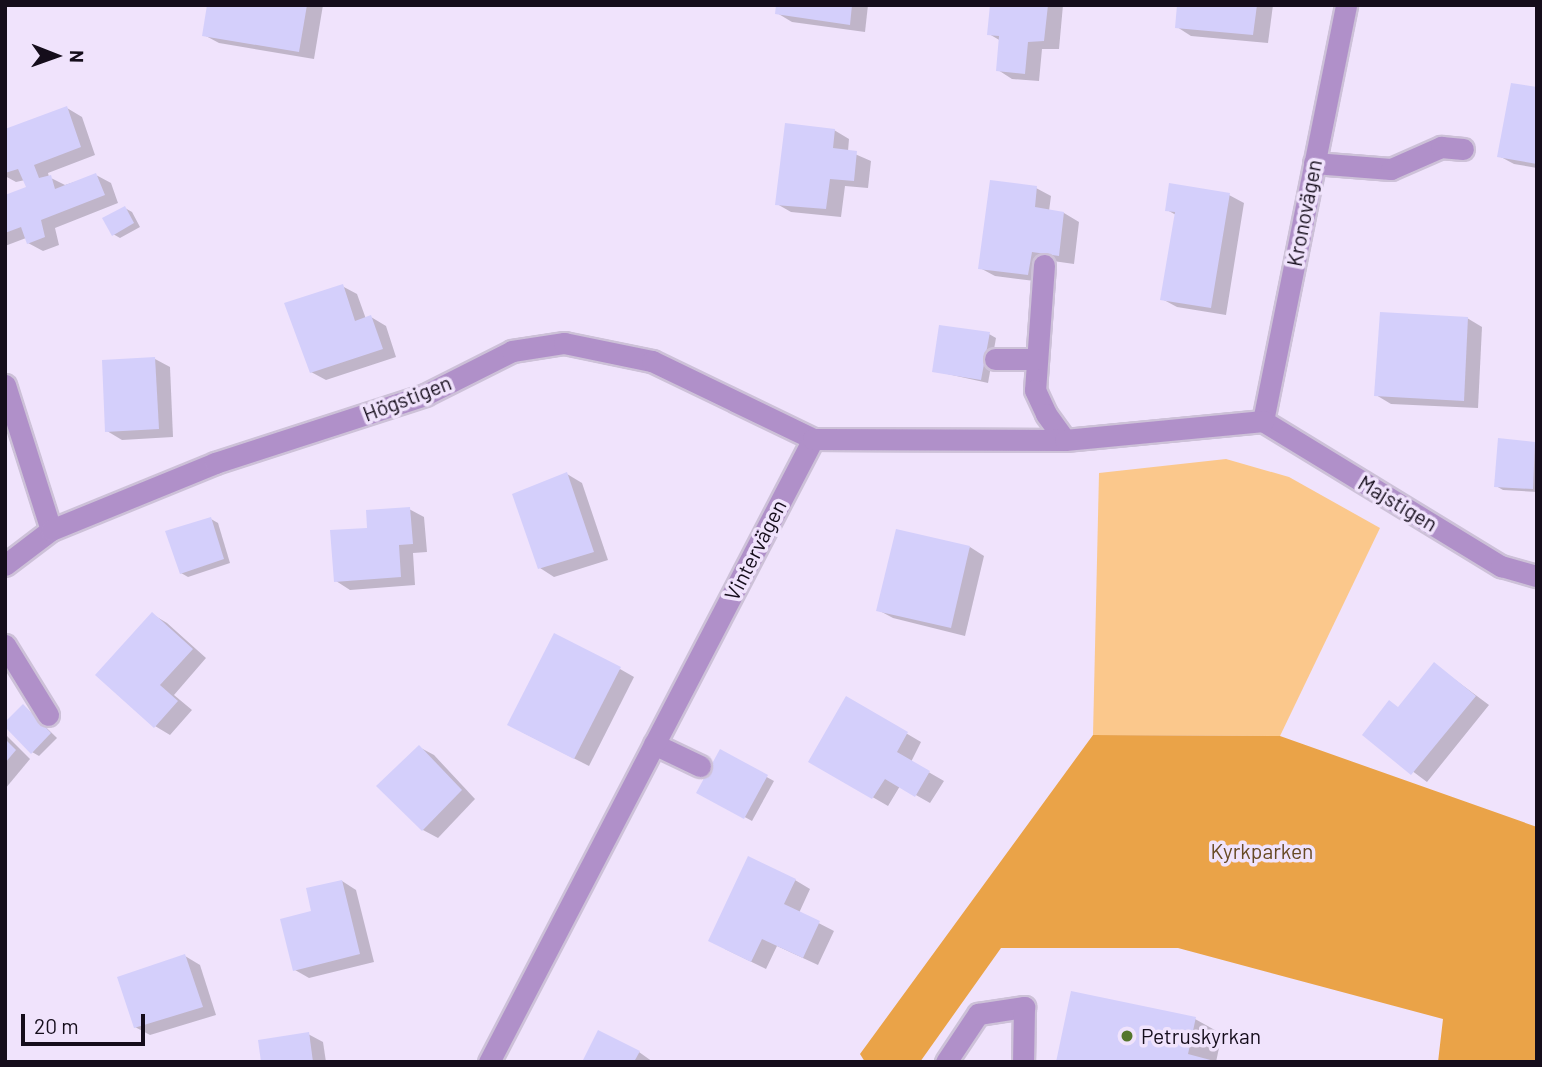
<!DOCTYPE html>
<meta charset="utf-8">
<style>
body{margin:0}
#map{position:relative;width:1542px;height:1067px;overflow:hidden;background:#f0e3fc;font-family:Barlow,sans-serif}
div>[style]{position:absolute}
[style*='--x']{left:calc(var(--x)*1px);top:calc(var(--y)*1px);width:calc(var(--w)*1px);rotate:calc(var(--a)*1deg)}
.green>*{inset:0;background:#fbc88c}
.forest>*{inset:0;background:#eaa348}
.shadow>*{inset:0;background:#0003}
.building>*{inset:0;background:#d4cffb}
.roads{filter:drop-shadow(2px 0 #cdc1d8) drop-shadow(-2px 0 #cdc1d8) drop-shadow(0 2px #cdc1d8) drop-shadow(0 -2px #cdc1d8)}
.lane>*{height:21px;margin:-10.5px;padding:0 10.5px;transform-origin:10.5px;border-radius:10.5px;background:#b090c9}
.street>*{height:21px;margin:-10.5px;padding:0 10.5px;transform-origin:10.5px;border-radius:10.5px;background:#b090c9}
.dots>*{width:19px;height:19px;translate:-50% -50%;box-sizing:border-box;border:4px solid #f0e3fc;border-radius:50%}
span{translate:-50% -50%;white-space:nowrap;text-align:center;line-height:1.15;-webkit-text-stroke:7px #f0e3fc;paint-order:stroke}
.street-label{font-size:21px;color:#150d1b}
.park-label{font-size:21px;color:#674924}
.poi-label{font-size:21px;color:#150d1b}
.left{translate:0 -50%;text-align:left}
.frame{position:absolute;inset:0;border:7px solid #150d1b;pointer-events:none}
.north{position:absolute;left:21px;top:21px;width:70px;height:70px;-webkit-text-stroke:5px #f0e3fc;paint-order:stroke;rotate:91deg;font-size:19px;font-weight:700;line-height:28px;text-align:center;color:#150d1b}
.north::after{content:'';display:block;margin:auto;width:24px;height:32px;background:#150d1b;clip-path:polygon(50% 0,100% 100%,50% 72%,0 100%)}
.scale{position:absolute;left:21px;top:1014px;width:124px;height:32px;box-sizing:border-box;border:4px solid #150d1b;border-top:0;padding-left:9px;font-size:21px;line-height:24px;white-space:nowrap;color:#150d1b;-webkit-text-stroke:5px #f0e3fc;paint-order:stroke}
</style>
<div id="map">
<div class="green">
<i style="clip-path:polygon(1226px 459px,1289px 477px,1380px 528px,1280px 736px,1093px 735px,1099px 473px)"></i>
</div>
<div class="forest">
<i style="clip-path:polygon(1093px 735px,1280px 736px,1537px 827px,1537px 1062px,1438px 1062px,1443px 1019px,1178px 948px,1001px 948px,920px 1062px,865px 1062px,860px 1054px)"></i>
</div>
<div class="shadow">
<i style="clip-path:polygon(209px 5px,323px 5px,314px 59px,219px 43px,204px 35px)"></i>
<i style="clip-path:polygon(778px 5px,868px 5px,865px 32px,792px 22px,777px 13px)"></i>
<i style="clip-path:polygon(991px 5px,1063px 5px,1059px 49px,1042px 49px,1039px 81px,1012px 79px,998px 70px,1001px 41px,989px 34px)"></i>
<i style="clip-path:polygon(1179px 5px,1273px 5px,1268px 43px,1191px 36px,1177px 27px)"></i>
<i style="clip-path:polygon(1537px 89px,1537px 168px,1514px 164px,1499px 156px)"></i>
<i style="clip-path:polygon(67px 108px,82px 117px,95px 155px,48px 173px,49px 177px,65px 185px,96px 175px,111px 183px,118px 203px,55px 228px,59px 245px,43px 251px,28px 243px,26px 238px,5px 246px,5px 197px,29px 188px,25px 180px,16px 182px,5px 176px,5px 131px)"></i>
<i style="clip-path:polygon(834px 130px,849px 139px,848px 151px,871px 161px,868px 188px,845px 186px,841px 217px,791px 212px,777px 204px)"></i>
<i style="clip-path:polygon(1036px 188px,1051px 196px,1049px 211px,1064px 213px,1079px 222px,1074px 264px,1046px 260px,1043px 282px,995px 276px,980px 268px)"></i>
<i style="clip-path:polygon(1229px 195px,1244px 203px,1226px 315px,1177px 307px,1162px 299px,1176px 215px,1167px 210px)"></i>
<i style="clip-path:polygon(125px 208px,132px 212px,140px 227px,120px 238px,113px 234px)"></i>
<i style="clip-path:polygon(342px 286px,357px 294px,366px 319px,371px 317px,386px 326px,396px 357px,326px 380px,311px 372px)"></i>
<i style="clip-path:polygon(1467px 318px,1482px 327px,1478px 408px,1391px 404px,1376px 395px)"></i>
<i style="clip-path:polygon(989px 334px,996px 338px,988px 383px,934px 371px)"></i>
<i style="clip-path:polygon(155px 359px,170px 367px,173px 437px,122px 440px,107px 431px)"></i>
<i style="clip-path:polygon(1535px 443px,1537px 492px,1503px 490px,1496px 486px)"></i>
<i style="clip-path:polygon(567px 474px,582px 483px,608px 560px,554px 577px,540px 568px)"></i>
<i style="clip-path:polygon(409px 509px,424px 517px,427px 552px,413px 553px,415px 585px,350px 590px,336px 581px,369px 529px)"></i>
<i style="clip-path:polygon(211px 519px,218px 523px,230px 563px,188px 577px,181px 573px)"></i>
<i style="clip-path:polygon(970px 547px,984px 556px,965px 636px,893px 618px,878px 610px)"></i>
<i style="clip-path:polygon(152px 614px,167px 623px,206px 658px,174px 695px,192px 710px,170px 735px,155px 726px)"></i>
<i style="clip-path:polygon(1434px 664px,1489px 705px,1427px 782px,1364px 735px,1399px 708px)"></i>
<i style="clip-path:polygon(620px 669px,634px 677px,589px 766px,524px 733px)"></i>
<i style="clip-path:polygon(846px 698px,921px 742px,911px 762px,944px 781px,930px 803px,900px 786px,888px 806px,810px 761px)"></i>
<i style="clip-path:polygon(24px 706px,57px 738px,39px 756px,32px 752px)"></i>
<i style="clip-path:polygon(5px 734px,30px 759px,5px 789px)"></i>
<i style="clip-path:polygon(419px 747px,434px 755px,475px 799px,438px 838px,423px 830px,379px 786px)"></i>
<i style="clip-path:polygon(721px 752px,774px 781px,752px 821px,699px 792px)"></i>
<i style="clip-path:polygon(795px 880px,810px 889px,799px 913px,834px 931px,818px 965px,777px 946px,766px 969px,725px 949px)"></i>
<i style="clip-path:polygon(342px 881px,356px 890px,374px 962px,309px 978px,295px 970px,314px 912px)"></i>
<i style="clip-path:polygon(185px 956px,200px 965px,216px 1015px,150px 1035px,135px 1027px)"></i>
<i style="clip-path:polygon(1195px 1019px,1222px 1034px,1216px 1062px,1058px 1062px)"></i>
<i style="clip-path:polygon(308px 1034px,323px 1042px,326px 1062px,263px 1062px)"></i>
<i style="clip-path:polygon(639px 1052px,653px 1062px,584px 1062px)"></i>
</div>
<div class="building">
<i style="clip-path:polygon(207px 5px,307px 5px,299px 52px,202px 36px)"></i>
<i style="clip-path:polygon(776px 5px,852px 5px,850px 25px,775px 14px)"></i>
<i style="clip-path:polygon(990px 5px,1048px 5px,1044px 41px,1028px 42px,1025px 74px,996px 71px,999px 36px,987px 35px)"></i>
<i style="clip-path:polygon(1177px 5px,1257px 5px,1253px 35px,1175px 28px)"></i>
<i style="clip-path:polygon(1511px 83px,1537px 87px,1537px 164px,1497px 157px)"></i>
<i style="clip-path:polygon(67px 106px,81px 147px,34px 165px,39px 178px,51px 175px,55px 189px,96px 173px,105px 195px,41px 220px,45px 237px,27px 244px,21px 227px,5px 233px,5px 195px,26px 187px,18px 169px,5px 173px,5px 129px)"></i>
<i style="clip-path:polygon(785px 123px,835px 129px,833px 148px,857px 151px,854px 181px,830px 179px,826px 209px,775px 205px)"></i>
<i style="clip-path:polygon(990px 180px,1037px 186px,1035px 207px,1064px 212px,1059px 256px,1032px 252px,1028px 275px,978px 269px)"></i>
<i style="clip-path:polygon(1169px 183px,1230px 193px,1211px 308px,1160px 300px,1175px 212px,1165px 211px)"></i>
<i style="clip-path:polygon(125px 206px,134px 223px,112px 236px,102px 218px)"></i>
<i style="clip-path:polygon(343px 284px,355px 321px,371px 315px,383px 349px,310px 373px,284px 303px)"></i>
<i style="clip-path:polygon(1380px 312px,1468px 317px,1464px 401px,1374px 396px)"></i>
<i style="clip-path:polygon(939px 325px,990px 332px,981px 380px,932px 372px)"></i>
<i style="clip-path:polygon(155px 357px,159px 429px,105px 432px,102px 360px)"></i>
<i style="clip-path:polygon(1498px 438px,1535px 442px,1533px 489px,1494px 487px)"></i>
<i style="clip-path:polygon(567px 472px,594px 552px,538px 569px,512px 494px)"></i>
<i style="clip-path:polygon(410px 507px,413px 544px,399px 545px,401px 577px,334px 582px,330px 530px,367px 528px,366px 510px)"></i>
<i style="clip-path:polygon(211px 517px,224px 559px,180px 574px,165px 531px)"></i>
<i style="clip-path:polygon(896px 529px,970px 546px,951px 628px,876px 611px)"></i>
<i style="clip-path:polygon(152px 612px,193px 649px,160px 685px,178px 701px,154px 728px,95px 675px)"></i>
<i style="clip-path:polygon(554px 633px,621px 667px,574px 759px,507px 725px)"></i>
<i style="clip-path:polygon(1434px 662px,1476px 696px,1411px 775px,1362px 735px,1389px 700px,1398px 707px)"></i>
<i style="clip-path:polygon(846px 696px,908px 732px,897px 752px,930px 771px,915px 797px,885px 779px,872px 799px,808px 762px)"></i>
<i style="clip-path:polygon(23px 704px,51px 733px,31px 754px,5px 727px,5px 722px)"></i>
<i style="clip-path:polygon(5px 739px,16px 750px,5px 763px)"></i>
<i style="clip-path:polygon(419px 745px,462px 790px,422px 831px,376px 786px)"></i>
<i style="clip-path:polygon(720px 749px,768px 775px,744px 819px,696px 793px)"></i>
<i style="clip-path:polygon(748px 856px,796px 879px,784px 904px,820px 921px,803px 958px,762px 939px,751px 962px,708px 941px)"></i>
<i style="clip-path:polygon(342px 880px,360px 954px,293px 971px,280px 919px,311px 911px,306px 888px)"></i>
<i style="clip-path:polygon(185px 954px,203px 1007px,134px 1028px,117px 977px)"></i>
<i style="clip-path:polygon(1071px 991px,1196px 1017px,1188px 1054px,1218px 1062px,1056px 1062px)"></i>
<i style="clip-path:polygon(598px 1030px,640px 1051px,634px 1062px,582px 1062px)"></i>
<i style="clip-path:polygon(309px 1032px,313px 1062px,261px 1062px,258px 1040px)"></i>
</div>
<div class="roads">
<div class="lane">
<i style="--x:1314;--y:163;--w:77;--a:4.5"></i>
<i style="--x:1391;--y:169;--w:55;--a:-23.7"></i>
<i style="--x:1441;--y:147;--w:22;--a:5"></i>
<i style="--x:1044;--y:265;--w:125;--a:94.1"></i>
<i style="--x:1035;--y:390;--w:26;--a:65"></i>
<i style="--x:1046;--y:414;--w:32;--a:54"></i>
<i style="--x:995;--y:359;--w:42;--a:0"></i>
<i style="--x:5;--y:645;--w:82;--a:58.4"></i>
<i style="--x:654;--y:744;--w:51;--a:25.6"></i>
</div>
<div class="street">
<i style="--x:5;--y:385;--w:152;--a:72.4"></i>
<i style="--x:1263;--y:421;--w:424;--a:-78.7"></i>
<i style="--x:1263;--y:421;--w:279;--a:31.4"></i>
<i style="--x:1501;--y:566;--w:37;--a:16"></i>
<i style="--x:5;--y:565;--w:58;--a:-37.3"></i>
<i style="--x:51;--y:530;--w:177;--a:-22.2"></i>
<i style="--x:215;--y:463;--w:221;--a:-17.9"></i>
<i style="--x:425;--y:395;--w:97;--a:-26.8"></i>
<i style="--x:512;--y:351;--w:53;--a:-8.7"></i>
<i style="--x:564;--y:343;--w:90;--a:11.6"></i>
<i style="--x:652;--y:361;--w:179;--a:25.8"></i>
<i style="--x:489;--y:1062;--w:702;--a:-62.52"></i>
<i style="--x:813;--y:439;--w:252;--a:0.2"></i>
<i style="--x:1065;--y:440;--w:199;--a:-5.5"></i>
<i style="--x:946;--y:1062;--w:58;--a:-56.3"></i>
<i style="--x:978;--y:1014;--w:47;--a:-8.7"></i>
<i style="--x:1024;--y:1007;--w:55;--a:91"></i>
</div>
</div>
<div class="dots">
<i style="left:1127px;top:1036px;background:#55762d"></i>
</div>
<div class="street-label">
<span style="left:1304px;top:213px;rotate:-79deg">Kronovägen</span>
<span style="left:407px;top:398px;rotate:-21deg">Högstigen</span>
<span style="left:1398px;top:503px;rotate:31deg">Majstigen</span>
<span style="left:755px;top:550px;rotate:-63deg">Vintervägen</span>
</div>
<div class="park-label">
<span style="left:1262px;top:851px">Kyrkparken</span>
</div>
<div class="poi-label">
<span class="left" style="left:1141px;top:1036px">Petruskyrkan</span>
</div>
<div class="frame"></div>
<div class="north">N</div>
<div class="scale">20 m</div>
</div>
